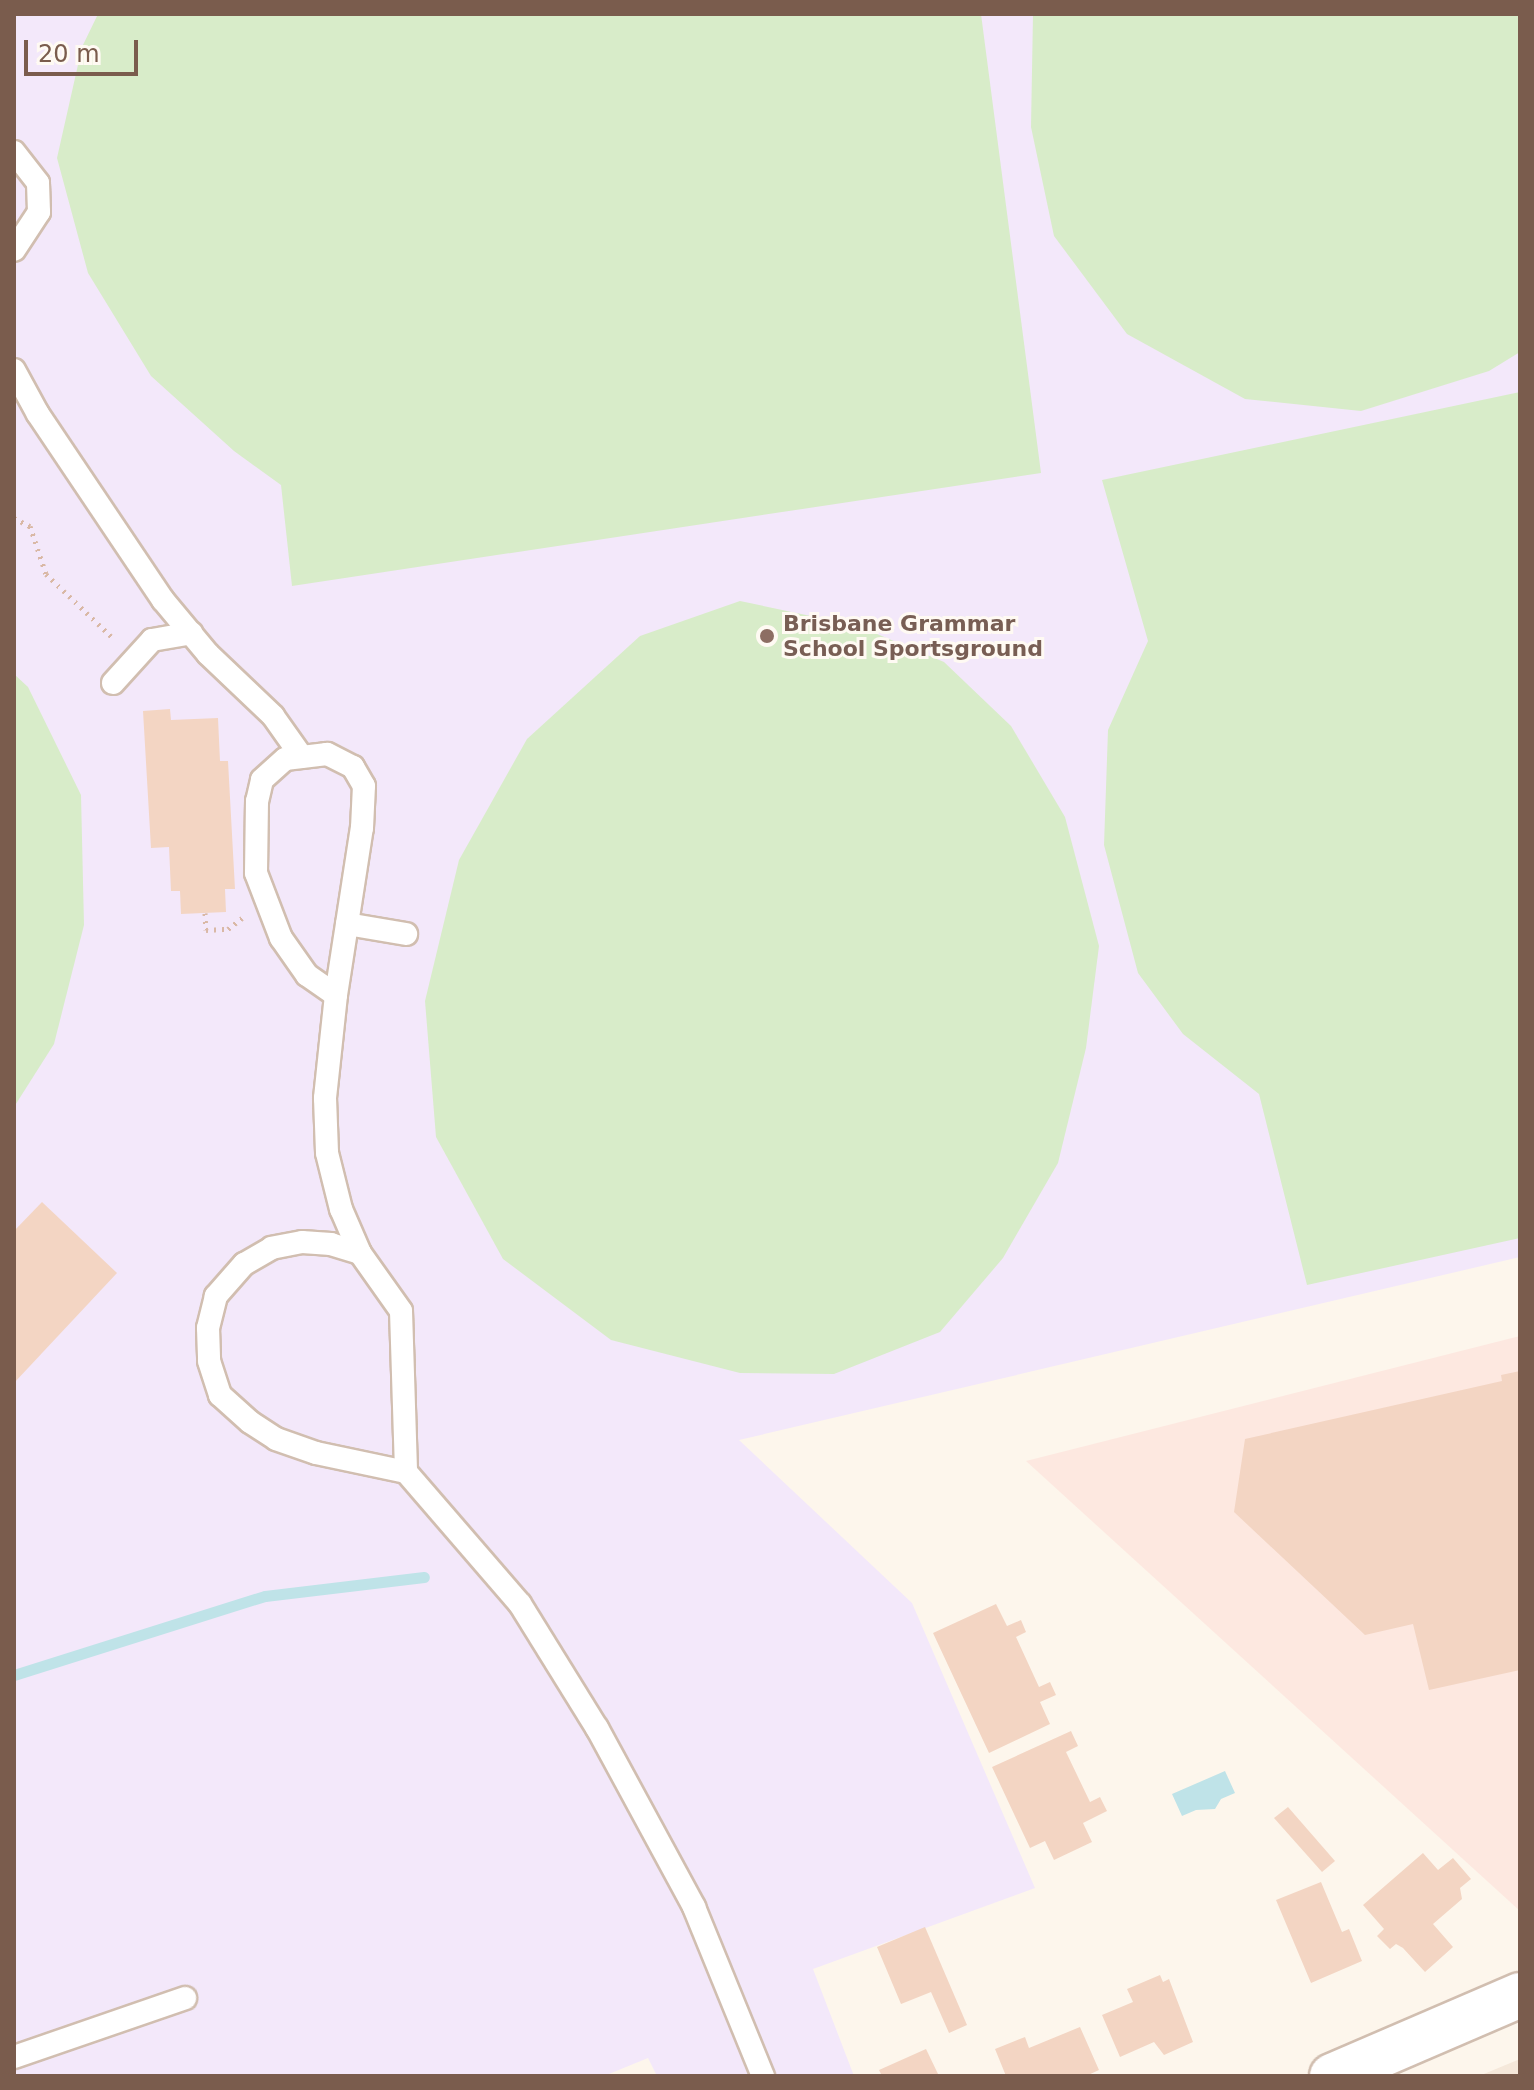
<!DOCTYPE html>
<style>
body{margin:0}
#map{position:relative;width:1534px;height:2090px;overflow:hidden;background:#fdf6ec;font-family:"DejaVu Sans",sans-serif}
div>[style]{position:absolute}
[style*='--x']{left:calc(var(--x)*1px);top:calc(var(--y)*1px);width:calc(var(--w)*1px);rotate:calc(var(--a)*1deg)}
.residential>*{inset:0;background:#f5e8da}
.commercial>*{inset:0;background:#fde8e0}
.education>*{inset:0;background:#f3e8fa}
.green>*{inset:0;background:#d8ecc9}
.water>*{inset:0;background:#bfe3e8}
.stream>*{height:11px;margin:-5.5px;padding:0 5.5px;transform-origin:5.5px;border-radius:5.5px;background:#bfe3e8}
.building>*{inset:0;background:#f3d5c3}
.path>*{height:5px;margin-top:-2.5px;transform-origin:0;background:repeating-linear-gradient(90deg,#d9b8a5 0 2px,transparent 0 8px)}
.roads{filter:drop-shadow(2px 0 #d1beb0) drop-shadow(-2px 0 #d1beb0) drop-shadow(0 2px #d1beb0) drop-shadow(0 -2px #d1beb0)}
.service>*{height:22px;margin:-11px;padding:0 11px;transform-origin:11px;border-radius:11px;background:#fff}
.secondary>*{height:44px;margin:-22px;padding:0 22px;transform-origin:22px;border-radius:22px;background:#fff}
.dots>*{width:22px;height:22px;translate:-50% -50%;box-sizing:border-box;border:4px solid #fffaf3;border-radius:50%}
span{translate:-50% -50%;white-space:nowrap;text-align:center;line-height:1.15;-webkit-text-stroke:6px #fffaf3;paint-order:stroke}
.education-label{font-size:22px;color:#785e54;font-weight:700}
.left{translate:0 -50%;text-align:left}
.frame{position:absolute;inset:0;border:16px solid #7a5c4d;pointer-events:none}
.scale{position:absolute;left:24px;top:40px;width:114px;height:36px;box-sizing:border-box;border:4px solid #7a5c4d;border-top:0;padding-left:10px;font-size:24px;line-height:28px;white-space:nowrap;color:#7a5c4d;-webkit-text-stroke:6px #fffaf3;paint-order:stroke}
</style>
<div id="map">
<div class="residential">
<i style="clip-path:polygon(1520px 2059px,1520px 2076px,1479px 2076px)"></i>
</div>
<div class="commercial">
<i style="clip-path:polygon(1520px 1336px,1520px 1911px,1026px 1461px)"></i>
</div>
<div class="education">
<i style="clip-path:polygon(14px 14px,1520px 14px,1520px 1257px,739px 1440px,912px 1603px,1035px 1888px,813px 1969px,854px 2076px,657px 2076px,648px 2058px,604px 2076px,14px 2076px)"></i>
</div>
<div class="green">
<i style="clip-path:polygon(98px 14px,981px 14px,1041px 473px,292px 586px,281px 485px,234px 451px,151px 376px,88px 273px,57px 158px,82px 47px)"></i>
<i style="clip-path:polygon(1033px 14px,1520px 14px,1520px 352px,1489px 371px,1361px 411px,1245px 399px,1127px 334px,1054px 236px,1031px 127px)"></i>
<i style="clip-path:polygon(1520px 392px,1520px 1238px,1307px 1285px,1259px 1094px,1183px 1034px,1138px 973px,1104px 845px,1108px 730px,1148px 641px,1102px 480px)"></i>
<i style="clip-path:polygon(740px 601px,858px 626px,944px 662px,1011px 726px,1065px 817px,1099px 946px,1086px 1048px,1058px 1163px,1003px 1258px,940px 1332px,834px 1374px,740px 1373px,611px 1340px,503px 1259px,436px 1137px,425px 1001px,459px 860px,527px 739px,640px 636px)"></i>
<i style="clip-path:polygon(14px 674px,28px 687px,81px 795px,84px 925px,54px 1044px,14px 1107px)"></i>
</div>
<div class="water">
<i style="clip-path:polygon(1225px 1771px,1235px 1793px,1221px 1799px,1215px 1809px,1196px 1810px,1182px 1816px,1172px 1794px)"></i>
</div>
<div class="stream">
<i style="--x:14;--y:1675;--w:263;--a:-17.5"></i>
<i style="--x:265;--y:1596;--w:160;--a:-6.8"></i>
</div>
<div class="building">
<i style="clip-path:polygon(170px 709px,171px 720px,218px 718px,220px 761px,228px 761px,235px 889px,225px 889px,226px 912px,181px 914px,180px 891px,171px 891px,169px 847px,151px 848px,143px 711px)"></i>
<i style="clip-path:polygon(42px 1202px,117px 1273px,14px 1383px,14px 1231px)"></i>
<i style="clip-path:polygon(1520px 1371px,1520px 1670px,1429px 1690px,1413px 1624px,1365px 1635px,1234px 1512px,1245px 1439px,1502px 1381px,1501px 1375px)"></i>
<i style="clip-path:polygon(996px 1604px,1007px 1626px,1021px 1620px,1026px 1632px,1016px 1637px,1039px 1687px,1050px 1682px,1056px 1695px,1040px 1702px,1050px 1724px,989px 1753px,933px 1633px)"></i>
<i style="clip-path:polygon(1071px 1731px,1078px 1746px,1066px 1752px,1090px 1802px,1100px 1797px,1107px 1811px,1083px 1823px,1092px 1842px,1054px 1860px,1045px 1841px,1030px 1848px,992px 1767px)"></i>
<i style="clip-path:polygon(1288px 1807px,1335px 1861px,1322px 1872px,1274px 1818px)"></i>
<i style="clip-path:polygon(1423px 1853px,1438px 1870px,1453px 1858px,1471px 1879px,1460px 1888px,1462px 1899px,1433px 1924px,1453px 1947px,1425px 1972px,1403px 1948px,1396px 1944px,1390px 1949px,1377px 1936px,1384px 1929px,1363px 1905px)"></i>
<i style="clip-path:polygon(1321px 1882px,1342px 1932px,1349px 1929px,1362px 1961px,1311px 1983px,1276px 1900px)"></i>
<i style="clip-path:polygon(925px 1927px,967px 2025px,949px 2033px,931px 1992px,901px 2004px,877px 1947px)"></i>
<i style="clip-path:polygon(1160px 1975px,1163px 1982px,1169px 1979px,1193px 2042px,1164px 2055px,1154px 2042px,1120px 2057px,1102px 2015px,1133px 2002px,1127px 1989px)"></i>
<i style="clip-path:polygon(1080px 2027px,1099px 2070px,1086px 2076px,1006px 2076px,995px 2049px,1025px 2037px,1029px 2048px)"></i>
<i style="clip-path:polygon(926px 2049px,939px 2076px,882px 2076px,879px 2070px)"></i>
</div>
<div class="path">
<i style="--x:14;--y:518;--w:18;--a:27"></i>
<i style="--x:30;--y:526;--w:51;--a:71.6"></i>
<i style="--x:46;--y:574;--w:94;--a:43.7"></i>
<i style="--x:205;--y:913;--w:17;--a:87"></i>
<i style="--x:206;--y:930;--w:22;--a:-3"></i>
<i style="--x:228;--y:929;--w:18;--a:-38"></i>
</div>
<div class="roads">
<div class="service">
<i style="--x:14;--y:152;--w:39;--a:52"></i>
<i style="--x:38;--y:183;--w:29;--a:88"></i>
<i style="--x:39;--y:212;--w:45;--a:123.3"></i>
<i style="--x:14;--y:370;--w:50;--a:61.4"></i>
<i style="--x:38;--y:414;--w:224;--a:56.1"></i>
<i style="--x:163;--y:600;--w:70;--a:50.2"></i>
<i style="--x:208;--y:654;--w:90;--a:43.6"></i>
<i style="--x:273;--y:716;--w:50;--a:54.7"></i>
<i style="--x:113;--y:683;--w:58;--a:-47.8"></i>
<i style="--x:152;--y:640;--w:40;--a:-10"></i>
<i style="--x:347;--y:924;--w:60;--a:9.6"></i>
<i style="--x:336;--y:995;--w:169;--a:-81.2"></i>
<i style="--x:362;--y:828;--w:42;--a:-87.3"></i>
<i style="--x:364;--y:786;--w:22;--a:-120"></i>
<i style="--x:353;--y:767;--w:29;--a:-153"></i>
<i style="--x:327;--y:754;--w:42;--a:173.2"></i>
<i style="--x:285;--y:759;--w:31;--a:138"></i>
<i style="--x:262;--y:780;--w:22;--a:103"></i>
<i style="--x:257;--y:801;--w:72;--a:90.8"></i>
<i style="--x:256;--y:873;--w:70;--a:69"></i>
<i style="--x:281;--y:938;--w:45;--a:54.9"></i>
<i style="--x:307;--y:975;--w:35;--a:35"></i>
<i style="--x:336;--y:995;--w:104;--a:96.1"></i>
<i style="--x:325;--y:1098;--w:55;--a:87.9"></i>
<i style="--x:327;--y:1153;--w:58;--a:76"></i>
<i style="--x:341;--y:1209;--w:48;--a:66.6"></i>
<i style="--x:360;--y:1253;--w:71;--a:54.7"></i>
<i style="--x:401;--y:1311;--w:161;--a:88.2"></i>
<i style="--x:360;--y:1253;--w:30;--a:-163"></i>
<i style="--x:331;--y:1244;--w:29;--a:-176"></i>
<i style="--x:302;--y:1242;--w:31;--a:169"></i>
<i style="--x:272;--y:1248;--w:32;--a:150"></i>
<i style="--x:244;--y:1264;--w:43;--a:131.2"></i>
<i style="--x:216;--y:1296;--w:33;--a:104"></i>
<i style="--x:208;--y:1328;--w:33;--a:88"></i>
<i style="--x:209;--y:1361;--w:36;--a:72"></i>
<i style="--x:220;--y:1395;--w:40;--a:42"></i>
<i style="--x:250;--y:1422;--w:31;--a:33"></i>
<i style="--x:276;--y:1439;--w:42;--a:19.3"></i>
<i style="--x:316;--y:1453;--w:92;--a:11.9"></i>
<i style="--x:406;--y:1472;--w:174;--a:49.2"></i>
<i style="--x:520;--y:1604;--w:146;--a:58.2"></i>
<i style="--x:597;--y:1728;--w:204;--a:61.5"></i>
<i style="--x:694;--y:1907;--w:183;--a:67.8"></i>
<i style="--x:14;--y:2057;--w:181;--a:-19"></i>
</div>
<div class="secondary">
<i style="--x:1332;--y:2076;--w:205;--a:-23.3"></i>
</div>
</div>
<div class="dots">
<i style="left:767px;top:636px;background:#8d6e63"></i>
</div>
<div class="education-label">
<span class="left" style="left:783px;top:636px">Brisbane Grammar<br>School Sportsground</span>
</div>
<div class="frame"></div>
<div class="scale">20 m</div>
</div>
